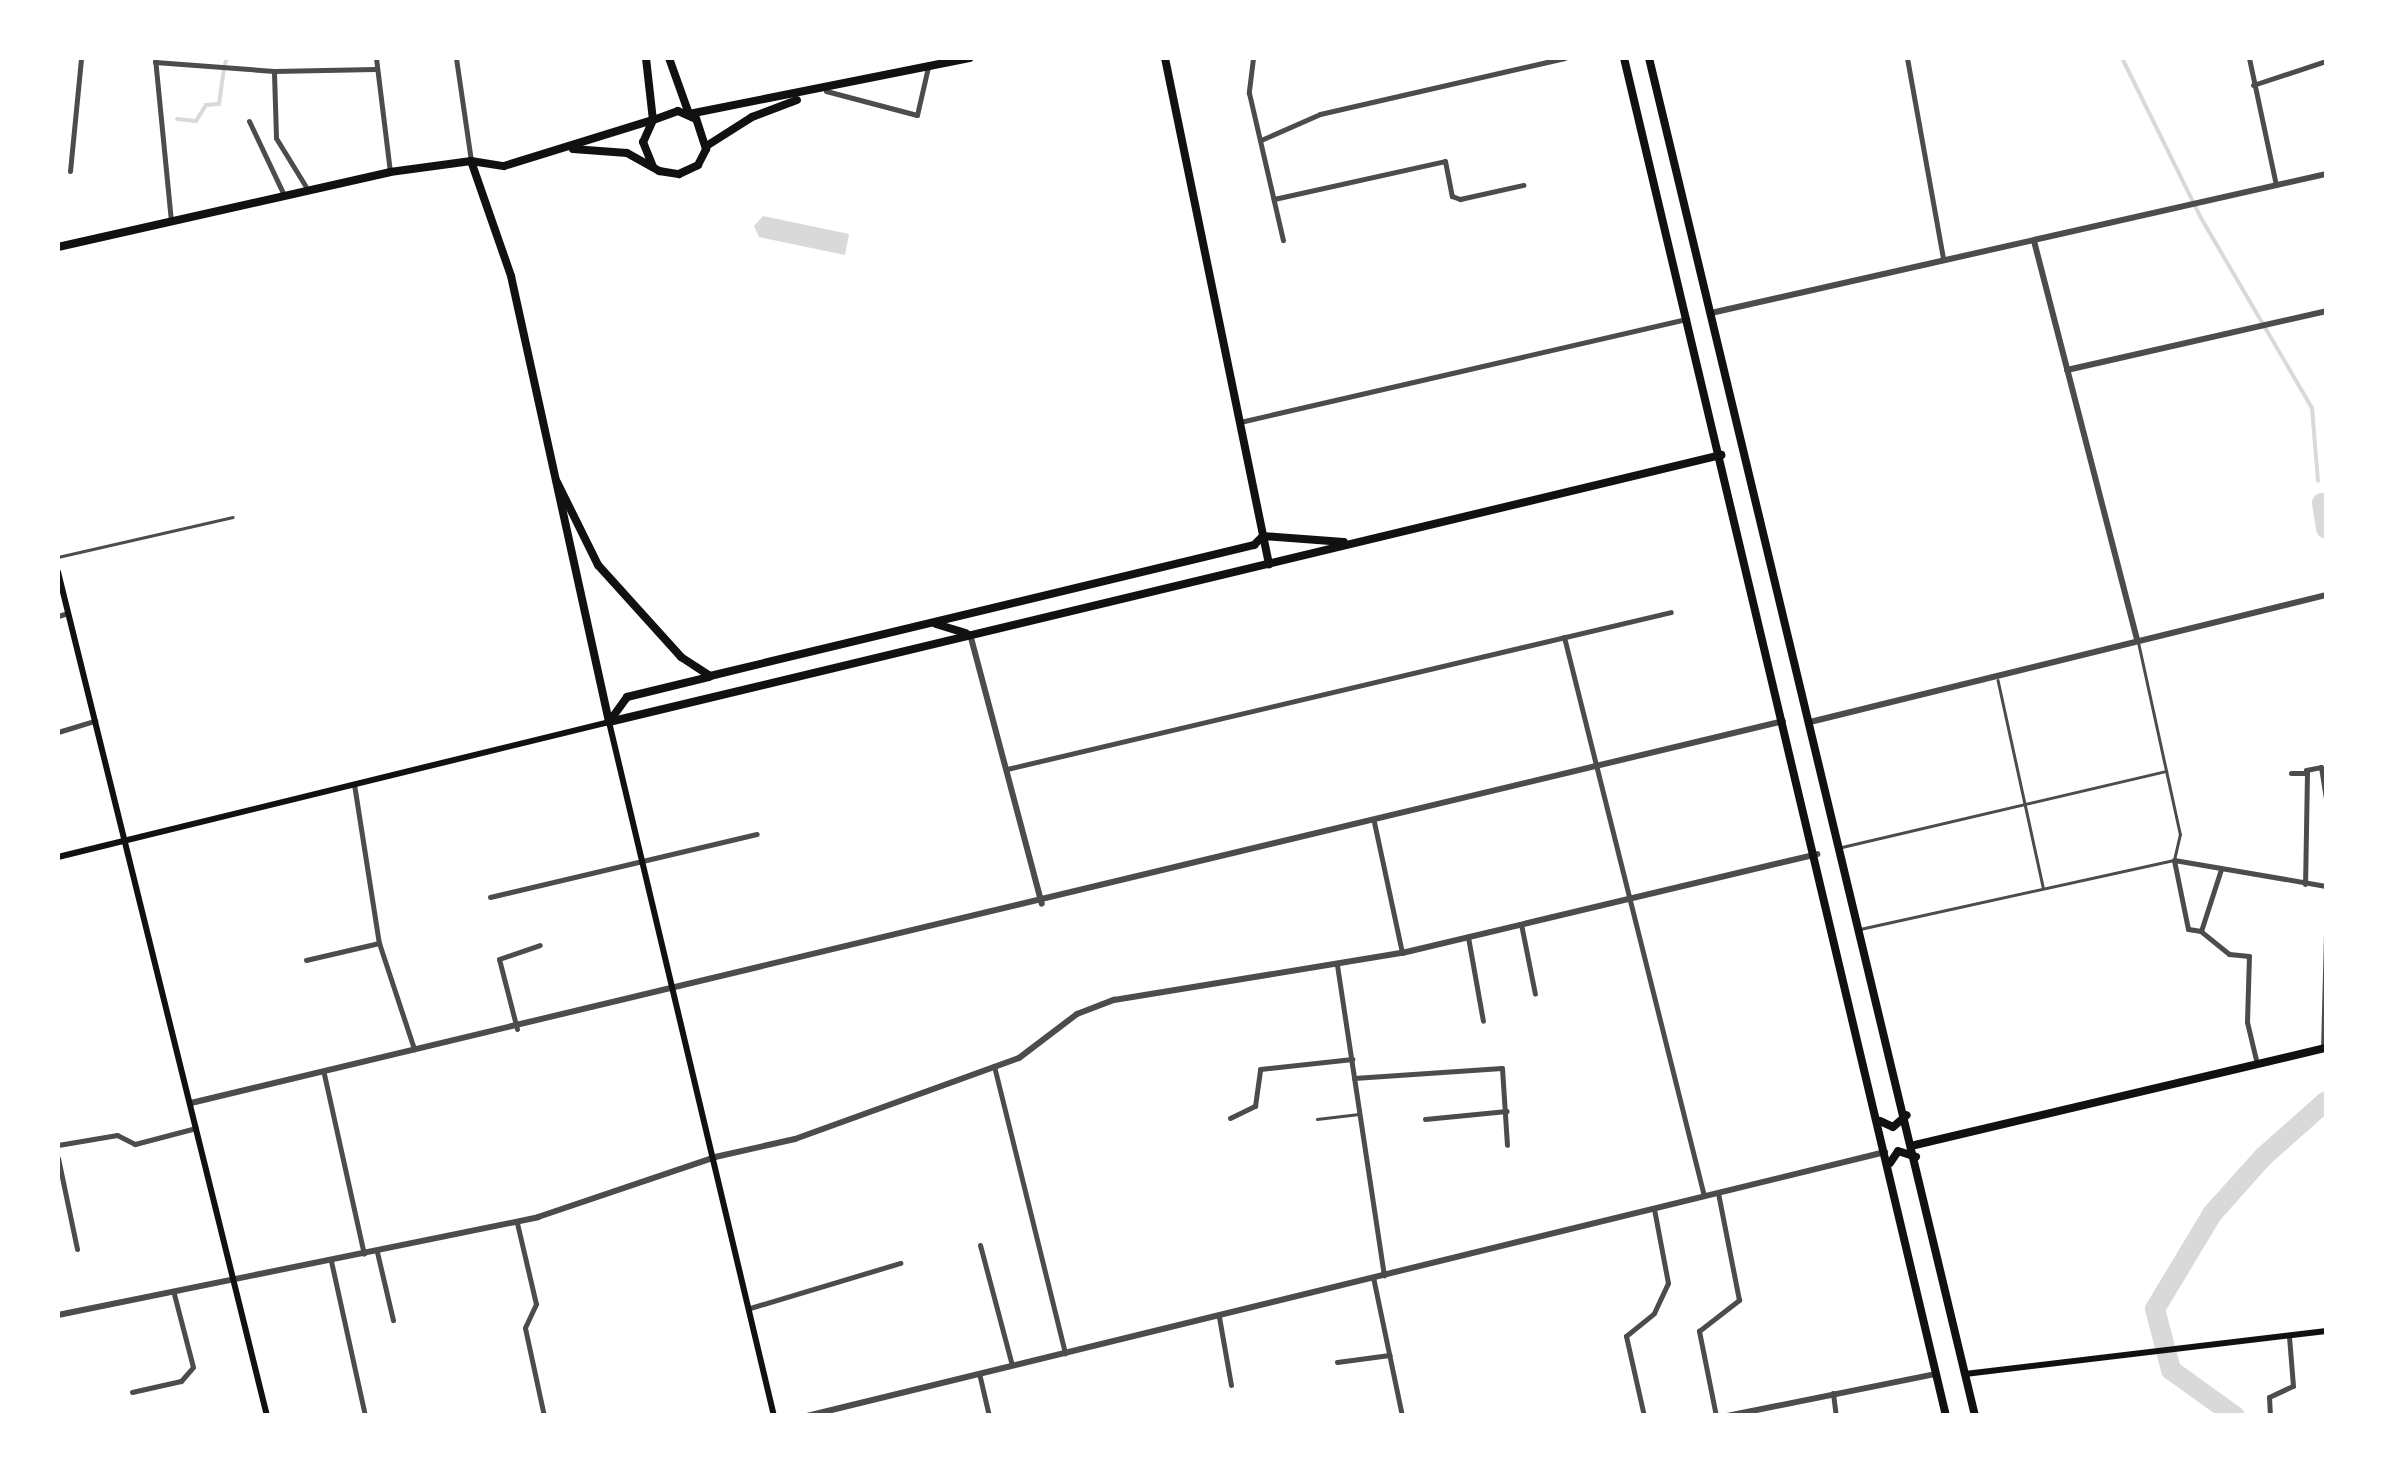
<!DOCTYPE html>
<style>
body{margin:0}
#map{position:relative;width:2384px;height:1473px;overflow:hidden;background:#fff;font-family:"Open Sans",sans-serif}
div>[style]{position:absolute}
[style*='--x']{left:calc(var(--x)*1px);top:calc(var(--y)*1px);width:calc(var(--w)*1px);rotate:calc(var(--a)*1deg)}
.water>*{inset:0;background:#d9d9d9}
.stream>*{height:4px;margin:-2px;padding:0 2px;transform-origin:2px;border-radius:2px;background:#d9d9d9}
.river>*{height:20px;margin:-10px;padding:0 10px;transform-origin:10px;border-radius:10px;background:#d9d9d9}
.service>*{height:2.5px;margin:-1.25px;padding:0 1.25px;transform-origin:1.25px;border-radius:1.25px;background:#4c4c4c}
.minor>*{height:5px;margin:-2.5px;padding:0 2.5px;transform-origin:2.5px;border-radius:2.5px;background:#4c4c4c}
.tertiary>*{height:6px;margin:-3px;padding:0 3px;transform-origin:3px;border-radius:3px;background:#4c4c4c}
.secondary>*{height:6px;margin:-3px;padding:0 3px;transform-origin:3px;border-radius:3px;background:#111}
.primary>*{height:8px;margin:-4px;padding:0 4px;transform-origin:4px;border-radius:4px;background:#111}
span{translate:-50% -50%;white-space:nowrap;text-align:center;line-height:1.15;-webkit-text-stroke:10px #fff;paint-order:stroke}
.frame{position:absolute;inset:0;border:60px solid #fff;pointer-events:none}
</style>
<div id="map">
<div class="water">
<i style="clip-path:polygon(763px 216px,849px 234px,845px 255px,759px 237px,754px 226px)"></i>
</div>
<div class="stream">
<i style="--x:2122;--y:58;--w:178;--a:63.7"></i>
<i style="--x:2201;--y:218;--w:220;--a:59.7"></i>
<i style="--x:2312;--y:408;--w:73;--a:85.3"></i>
<i style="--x:225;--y:64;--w:6;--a:-72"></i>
<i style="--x:177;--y:119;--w:19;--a:6"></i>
<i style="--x:196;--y:121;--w:19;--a:-58"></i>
<i style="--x:206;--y:105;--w:13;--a:-4"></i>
<i style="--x:219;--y:104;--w:34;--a:-82"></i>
</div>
<div class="river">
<i style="--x:2322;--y:503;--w:26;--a:81"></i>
<i style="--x:2235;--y:1416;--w:79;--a:-144.3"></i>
<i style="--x:2171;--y:1370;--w:63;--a:-104.7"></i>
<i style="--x:2155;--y:1309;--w:111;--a:-59"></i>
<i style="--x:2212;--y:1214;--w:76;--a:-48.2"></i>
<i style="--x:2263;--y:1157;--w:84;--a:-41.6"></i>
</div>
<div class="service">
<i style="--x:58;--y:557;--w:179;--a:-12.9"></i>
<i style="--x:1998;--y:680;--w:212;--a:77.7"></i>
<i style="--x:1842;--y:847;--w:333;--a:-13.2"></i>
<i style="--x:1860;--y:929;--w:321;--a:-12.4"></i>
<i style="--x:2174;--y:860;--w:26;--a:-77"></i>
<i style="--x:2180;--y:835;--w:198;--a:-102.3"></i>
<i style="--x:1317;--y:1119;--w:42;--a:-6.8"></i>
</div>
<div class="minor">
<i style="--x:155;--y:58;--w:163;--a:84.4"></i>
<i style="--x:376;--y:58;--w:115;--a:83"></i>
<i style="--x:456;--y:58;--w:104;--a:81.7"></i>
<i style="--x:1253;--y:58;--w:35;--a:97"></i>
<i style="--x:1249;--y:93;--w:151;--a:77"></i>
<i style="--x:1907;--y:58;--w:204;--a:79.8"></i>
<i style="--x:2249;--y:58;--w:130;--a:78"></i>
<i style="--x:155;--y:62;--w:119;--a:4.3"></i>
<i style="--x:274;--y:71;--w:101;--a:-1.1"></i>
<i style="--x:274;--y:73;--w:65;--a:88.2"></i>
<i style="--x:276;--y:138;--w:61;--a:58.4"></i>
<i style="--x:2253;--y:85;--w:77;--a:-18.2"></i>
<i style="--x:826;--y:91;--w:94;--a:14.8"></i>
<i style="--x:917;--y:115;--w:49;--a:-77.1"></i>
<i style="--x:249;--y:121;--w:82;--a:64.7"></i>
<i style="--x:1261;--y:140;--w:64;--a:-23.8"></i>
<i style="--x:1320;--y:114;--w:251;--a:-12.9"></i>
<i style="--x:70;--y:171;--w:114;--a:-84.4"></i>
<i style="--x:1274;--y:199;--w:175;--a:-12.5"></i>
<i style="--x:1445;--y:161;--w:36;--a:79"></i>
<i style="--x:1452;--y:196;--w:9;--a:21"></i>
<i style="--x:1460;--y:199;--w:65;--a:-12.5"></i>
<i style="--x:1240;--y:422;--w:459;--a:-13"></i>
<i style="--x:58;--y:616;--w:10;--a:-17"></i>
<i style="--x:1564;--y:637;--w:576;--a:75.94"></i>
<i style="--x:58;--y:732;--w:39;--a:-17"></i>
<i style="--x:1007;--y:769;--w:682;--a:-13.3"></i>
<i style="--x:2306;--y:770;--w:15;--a:-11"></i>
<i style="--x:2321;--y:767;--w:31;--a:81"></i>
<i style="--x:2291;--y:773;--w:16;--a:0"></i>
<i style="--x:2307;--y:773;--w:111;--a:91"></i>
<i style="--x:354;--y:784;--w:161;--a:81.1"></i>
<i style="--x:379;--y:943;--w:112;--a:71.7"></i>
<i style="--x:1374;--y:822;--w:134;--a:77.9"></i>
<i style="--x:490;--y:897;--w:274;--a:-13.3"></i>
<i style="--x:1521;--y:924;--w:71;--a:78.7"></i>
<i style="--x:2201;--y:931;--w:65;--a:-72.1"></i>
<i style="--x:1468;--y:937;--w:85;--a:79.9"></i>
<i style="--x:306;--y:960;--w:75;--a:-13.1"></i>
<i style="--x:1337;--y:965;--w:314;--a:81.4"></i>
<i style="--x:517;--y:1029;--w:72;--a:-104.4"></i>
<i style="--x:499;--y:959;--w:43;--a:-18.9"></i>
<i style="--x:2323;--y:1049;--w:115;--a:-88.5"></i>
<i style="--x:2257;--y:1064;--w:43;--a:-103.4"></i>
<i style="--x:2247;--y:1022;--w:66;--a:-88.3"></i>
<i style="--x:2249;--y:956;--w:20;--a:-174"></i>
<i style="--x:2229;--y:954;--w:36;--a:-141"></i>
<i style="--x:2201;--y:931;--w:13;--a:-171"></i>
<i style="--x:2188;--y:929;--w:70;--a:-101.5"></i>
<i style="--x:2174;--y:860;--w:154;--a:9.7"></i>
<i style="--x:994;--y:1066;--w:296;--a:76.1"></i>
<i style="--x:324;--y:1074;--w:184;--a:77.5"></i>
<i style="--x:1354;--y:1078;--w:148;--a:-3.9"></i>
<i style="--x:1502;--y:1068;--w:77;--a:86.3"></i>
<i style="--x:1230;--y:1118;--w:28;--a:-26"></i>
<i style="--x:1255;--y:1106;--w:37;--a:-82"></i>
<i style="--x:1260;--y:1069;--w:93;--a:-6.2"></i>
<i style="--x:1425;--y:1119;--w:82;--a:-5.6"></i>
<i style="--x:58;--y:1145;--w:60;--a:-9.6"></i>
<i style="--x:117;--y:1135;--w:20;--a:27"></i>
<i style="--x:135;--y:1144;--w:63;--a:-14.7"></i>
<i style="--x:58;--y:1158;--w:93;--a:78.2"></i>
<i style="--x:517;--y:1223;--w:83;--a:76.8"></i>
<i style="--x:536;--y:1304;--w:26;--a:115"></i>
<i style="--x:525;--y:1328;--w:90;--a:77.8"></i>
<i style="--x:980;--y:1245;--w:124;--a:75.1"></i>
<i style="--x:377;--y:1252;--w:70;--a:76.8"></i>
<i style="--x:331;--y:1261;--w:159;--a:77.6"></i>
<i style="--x:1373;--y:1277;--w:142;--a:78.2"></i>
<i style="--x:750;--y:1308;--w:157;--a:-16.7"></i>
<i style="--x:1219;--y:1317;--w:69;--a:80"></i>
<i style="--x:1337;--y:1362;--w:53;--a:-7.5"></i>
<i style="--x:979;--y:1373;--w:44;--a:76.9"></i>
<i style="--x:132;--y:1392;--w:50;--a:-12.7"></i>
<i style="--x:181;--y:1381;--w:18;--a:-49"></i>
<i style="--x:193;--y:1367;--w:75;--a:-104.6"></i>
<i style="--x:1833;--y:1393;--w:23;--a:83"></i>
<i style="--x:1644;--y:1416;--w:82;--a:-102.7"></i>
<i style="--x:1626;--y:1336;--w:36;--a:-39"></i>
<i style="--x:1654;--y:1313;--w:33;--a:-65"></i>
<i style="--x:1668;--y:1283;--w:75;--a:-100.7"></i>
<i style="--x:1716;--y:1416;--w:87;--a:-101.3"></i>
<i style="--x:1699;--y:1331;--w:51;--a:-37.8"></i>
<i style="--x:1739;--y:1300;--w:109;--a:-101.1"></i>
<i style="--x:2270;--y:1416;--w:19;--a:-93"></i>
<i style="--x:2269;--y:1397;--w:26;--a:-25"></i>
<i style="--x:2293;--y:1386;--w:50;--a:-94.6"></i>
</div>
<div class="tertiary">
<i style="--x:2034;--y:241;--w:412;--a:75.5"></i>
<i style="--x:1711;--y:313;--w:631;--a:-12.74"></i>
<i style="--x:2067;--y:370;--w:266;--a:-12.8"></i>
<i style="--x:970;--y:634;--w:279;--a:75.1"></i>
<i style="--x:1810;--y:722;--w:531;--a:-13.83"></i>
<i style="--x:191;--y:1103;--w:1637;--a:-13.49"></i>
<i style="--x:58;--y:1315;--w:490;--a:-11.5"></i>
<i style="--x:538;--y:1217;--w:187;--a:-18.7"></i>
<i style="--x:715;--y:1157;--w:82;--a:-12.7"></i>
<i style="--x:795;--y:1139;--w:238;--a:-19.9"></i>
<i style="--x:1019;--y:1058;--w:73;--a:-37.2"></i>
<i style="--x:1077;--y:1014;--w:40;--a:-21"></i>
<i style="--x:1114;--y:1000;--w:292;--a:-9.3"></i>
<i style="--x:1402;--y:953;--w:427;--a:-13.4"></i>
<i style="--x:807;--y:1416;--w:1110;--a:-13.76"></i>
<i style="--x:1727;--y:1416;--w:212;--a:-11.4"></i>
</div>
<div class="secondary">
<i style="--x:58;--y:572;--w:869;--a:76.09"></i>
<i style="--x:58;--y:857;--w:567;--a:-13.77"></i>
<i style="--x:609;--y:722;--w:713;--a:76.63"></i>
<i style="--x:1965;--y:1374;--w:364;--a:-6.8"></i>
</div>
<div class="primary">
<i style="--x:646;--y:58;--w:62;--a:83.6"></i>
<i style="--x:669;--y:58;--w:59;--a:70.3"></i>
<i style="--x:1165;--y:58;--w:517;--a:78.39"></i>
<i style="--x:1624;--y:58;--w:1396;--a:76.66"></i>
<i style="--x:1649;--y:58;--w:1397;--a:76.5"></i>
<i style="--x:689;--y:114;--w:286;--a:-11.3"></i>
<i style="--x:708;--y:145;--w:52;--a:-32.5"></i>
<i style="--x:752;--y:117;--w:48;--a:-20.7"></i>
<i style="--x:573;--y:149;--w:54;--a:4.2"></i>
<i style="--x:627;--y:153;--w:37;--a:29"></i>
<i style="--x:659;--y:171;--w:20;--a:9"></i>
<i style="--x:679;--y:174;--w:21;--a:-25"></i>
<i style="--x:698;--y:165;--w:18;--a:-63"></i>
<i style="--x:706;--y:149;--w:32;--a:-108"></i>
<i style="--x:696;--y:119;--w:20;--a:-156"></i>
<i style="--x:678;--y:111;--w:27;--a:160"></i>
<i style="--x:653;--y:120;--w:24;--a:114"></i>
<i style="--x:643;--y:142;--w:27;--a:68"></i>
<i style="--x:471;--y:161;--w:122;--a:70.8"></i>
<i style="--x:511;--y:276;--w:457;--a:77.6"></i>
<i style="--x:58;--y:247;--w:340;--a:-12.7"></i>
<i style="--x:390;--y:172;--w:82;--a:-7.7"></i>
<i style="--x:471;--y:161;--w:33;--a:9"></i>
<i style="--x:504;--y:166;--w:156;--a:-17.2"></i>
<i style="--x:557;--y:482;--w:93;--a:63.7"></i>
<i style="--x:598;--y:565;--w:124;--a:47.9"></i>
<i style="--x:681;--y:657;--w:35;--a:33"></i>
<i style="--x:710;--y:676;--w:560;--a:-13.54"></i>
<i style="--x:1254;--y:545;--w:13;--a:-45"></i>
<i style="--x:1263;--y:536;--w:81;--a:4.2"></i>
<i style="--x:936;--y:624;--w:31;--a:17"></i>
<i style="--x:609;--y:722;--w:1144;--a:-13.5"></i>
<i style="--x:609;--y:722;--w:31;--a:-54"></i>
<i style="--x:627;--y:697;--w:84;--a:-13.7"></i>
<i style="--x:1880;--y:1121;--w:14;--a:25"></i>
<i style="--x:1893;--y:1127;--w:18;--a:-41"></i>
<i style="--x:1915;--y:1145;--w:422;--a:-13.3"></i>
<i style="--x:1890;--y:1163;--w:14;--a:-56"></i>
<i style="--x:1898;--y:1151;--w:19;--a:18"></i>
</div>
<div class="frame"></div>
</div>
